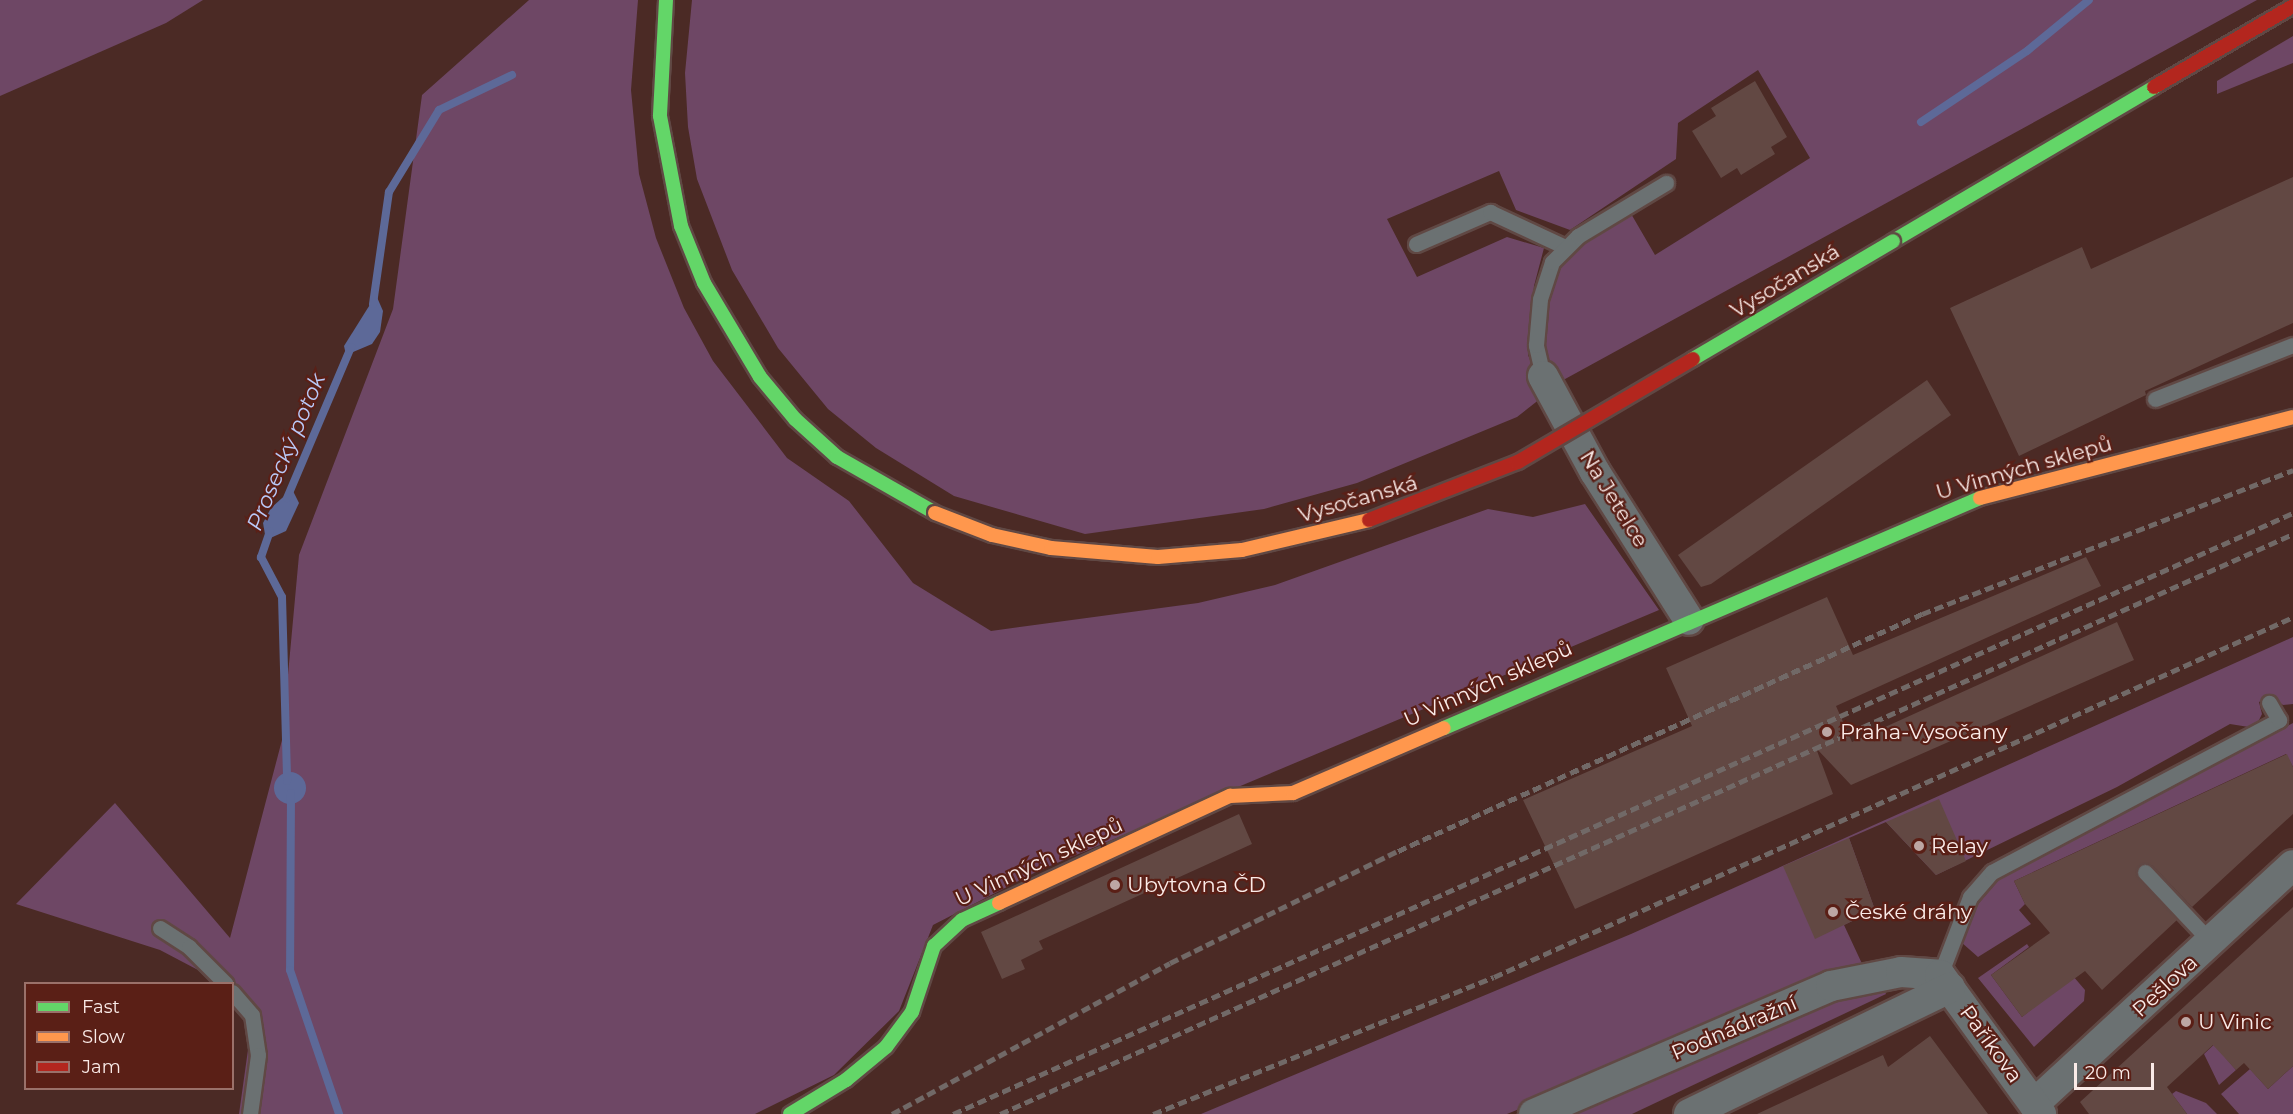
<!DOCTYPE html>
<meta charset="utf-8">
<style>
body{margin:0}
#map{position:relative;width:2293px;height:1114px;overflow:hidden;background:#4b2a25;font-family:Montserrat,sans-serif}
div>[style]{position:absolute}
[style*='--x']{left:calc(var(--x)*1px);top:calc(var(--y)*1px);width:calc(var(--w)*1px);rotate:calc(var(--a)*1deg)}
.green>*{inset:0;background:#6e4765}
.water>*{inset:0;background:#5d6998}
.round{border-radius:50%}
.stream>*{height:8px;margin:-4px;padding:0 4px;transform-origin:4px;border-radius:4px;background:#5d6998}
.building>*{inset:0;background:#624843}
.roads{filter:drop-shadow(2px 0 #604844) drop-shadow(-2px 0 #604844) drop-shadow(0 2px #604844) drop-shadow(0 -2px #604844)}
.lane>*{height:15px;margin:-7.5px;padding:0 7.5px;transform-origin:7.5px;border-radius:7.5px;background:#6b7172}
.street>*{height:30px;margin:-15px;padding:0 15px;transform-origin:15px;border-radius:15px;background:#6b7172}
.fast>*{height:14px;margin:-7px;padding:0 7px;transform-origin:7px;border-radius:7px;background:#63d668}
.slow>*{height:14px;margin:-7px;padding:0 7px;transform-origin:7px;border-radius:7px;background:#ff974d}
.jam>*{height:14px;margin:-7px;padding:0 7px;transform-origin:7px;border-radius:7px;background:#b3261e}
.rail>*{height:4.5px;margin-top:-2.25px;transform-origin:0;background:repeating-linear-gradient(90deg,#716967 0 9px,transparent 0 13.5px)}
.bridges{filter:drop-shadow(2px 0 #604844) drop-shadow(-2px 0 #604844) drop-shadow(0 2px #604844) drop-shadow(0 -2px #604844)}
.fast-bridge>*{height:14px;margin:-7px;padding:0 7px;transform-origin:7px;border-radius:7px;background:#63d668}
.slow-bridge>*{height:14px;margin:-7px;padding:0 7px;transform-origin:7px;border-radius:7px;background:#ff974d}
.jam-bridge>*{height:14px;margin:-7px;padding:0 7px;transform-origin:7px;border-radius:7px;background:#b3261e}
.dots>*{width:16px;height:16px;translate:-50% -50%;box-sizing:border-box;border:3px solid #5a1f16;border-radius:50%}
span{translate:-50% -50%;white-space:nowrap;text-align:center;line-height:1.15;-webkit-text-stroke:4.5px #5a1f16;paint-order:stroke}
.street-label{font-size:21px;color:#faebe8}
.poi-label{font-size:21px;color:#faebe8}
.left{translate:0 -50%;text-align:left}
.water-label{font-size:22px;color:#b9c9f7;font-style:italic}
.legend{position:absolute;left:24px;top:982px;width:210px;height:108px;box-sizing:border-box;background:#5a1f16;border:2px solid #9a716a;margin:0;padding:8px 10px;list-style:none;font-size:18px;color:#faebe8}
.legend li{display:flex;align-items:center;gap:12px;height:30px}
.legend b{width:30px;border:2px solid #9a716a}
.scale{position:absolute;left:2074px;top:1063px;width:80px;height:27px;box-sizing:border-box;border:3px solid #faebe8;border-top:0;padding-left:8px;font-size:18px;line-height:21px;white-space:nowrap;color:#faebe8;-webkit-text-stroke:4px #5a1f16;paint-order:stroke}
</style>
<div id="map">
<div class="green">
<i style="clip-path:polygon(0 0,203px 0,166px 23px,0 96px)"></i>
<i style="clip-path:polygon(529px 0,638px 0,631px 90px,639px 174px,656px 238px,684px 308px,713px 361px,787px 458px,849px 501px,913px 583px,991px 631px,1198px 603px,1275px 585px,1488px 509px,1533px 517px,1585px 504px,1659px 610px,1038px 871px,933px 925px,899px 1011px,834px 1075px,755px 1114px,239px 1114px,252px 1021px,232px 984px,212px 983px,198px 970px,160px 950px,16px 904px,115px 803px,230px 938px,282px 740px,299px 555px,393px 309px,422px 95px)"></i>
<i style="clip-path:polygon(692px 0,2257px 0,1556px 384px,1541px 351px,1548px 298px,1559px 267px,1583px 242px,1630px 212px,1655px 255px,1810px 158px,1758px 70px,1678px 123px,1676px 159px,1570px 230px,1516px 210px,1499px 171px,1387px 219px,1417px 277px,1507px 237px,1544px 248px,1534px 286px,1528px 355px,1545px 395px,1517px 417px,1357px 483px,1264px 509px,1085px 534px,954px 496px,876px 448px,828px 409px,778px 348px,732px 270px,697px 179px,688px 127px,685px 73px)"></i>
<i style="clip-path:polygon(2293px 36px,2293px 63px,2217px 94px,2217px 81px)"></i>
<i style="clip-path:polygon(2293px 637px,2293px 704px,2283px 705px,2270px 696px,2259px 702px,2262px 714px,2255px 728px,2230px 724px,2117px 787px,1936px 875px,1886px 822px,1849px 838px,1875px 910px,1844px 925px,1864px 968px,1507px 1114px,1201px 1114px,1631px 934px)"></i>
<i style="clip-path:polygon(2293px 723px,2293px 767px,2286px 754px,2014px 881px,2025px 904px,2019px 910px,2031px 924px,1978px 957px,1961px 942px,1973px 910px,2001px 877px)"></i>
<i style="clip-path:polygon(2027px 944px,2029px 947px,1991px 975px,2022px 1017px,2073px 976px,2085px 990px,2084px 1001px,2034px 1047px,1978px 978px)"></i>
<i style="clip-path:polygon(1881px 981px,1886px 994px,1632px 1114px,1565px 1114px)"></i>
<i style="clip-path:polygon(2221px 1038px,2224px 1056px,2236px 1070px,2219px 1085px,2204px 1054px)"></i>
<i style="clip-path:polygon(2293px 1066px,2293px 1114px,2239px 1114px,2221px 1094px,2250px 1069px,2268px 1089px)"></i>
<i style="clip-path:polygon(2176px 1091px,2206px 1103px,2217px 1114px,2187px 1114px,2172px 1094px)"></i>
</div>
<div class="water">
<i style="clip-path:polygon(376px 295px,383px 311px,380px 332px,372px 344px,346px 355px,344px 346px)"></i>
<i style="clip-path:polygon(292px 489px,299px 503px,286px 531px,266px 540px,263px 523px,271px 508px)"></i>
<i class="round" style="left:274px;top:772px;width:32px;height:32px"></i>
</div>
<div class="stream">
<i style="--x:1921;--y:122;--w:128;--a:-33.8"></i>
<i style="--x:2027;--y:51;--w:80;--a:-39.4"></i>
<i style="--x:373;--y:304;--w:113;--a:-81.9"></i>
<i style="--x:389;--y:192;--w:96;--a:-58.6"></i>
<i style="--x:439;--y:110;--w:81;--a:-25.6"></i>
<i style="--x:287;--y:498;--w:164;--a:-67"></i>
<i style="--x:270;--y:531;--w:28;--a:109"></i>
<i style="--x:261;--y:557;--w:45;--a:62.3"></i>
<i style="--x:282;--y:597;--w:184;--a:88.4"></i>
<i style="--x:291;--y:793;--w:177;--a:90.3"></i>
<i style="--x:290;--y:970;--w:152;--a:71.2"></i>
</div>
<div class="building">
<i style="clip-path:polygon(1755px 81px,1787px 137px,1771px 147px,1775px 154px,1741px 175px,1737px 168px,1721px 178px,1692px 131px,1716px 116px,1711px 108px)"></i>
<i style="clip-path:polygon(2293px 177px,2293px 323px,2145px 391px,2146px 395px,2019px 456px,1950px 308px,2082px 247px,2091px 269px)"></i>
<i style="clip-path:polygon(1927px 380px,1951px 415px,1711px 584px,1701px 587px,1678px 555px)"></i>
<i style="clip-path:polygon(2086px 557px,2101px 586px,1836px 706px,1852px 742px,2117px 622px,2134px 660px,1851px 785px,1816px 748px,1833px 794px,1575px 909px,1523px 800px,1692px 726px,1666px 668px,1827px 597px,1853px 655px)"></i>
<i style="clip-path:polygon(2287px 754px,2293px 767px,2293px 814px,2192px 907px,2152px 865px,2139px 865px,2138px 878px,2177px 920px,2102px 990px,2085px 971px,2022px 1017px,1991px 975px,2050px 933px,2025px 904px,2014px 881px)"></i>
<i style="clip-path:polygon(1939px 799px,1966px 861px,1936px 875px,1886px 822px)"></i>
<i style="clip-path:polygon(1239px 814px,1252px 844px,1039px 941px,1043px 949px,1021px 960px,1025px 969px,1002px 979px,981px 932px)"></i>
<i style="clip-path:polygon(1849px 838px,1875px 910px,1815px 939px,1783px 866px)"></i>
<i style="clip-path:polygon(2293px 907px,2293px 1066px,2268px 1089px,2244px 1063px,2236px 1070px,2213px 1045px,2167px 1087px,2187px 1114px,2089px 1114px,2080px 1102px)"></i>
<i style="clip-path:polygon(1930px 1036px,1988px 1114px,1757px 1114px,1883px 1055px,1888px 1067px)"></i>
</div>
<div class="roads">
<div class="lane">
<i style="--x:1416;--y:244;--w:81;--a:-23.4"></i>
<i style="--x:1490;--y:212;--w:83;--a:25"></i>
<i style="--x:1543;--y:376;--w:32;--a:-103"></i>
<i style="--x:1536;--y:345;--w:46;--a:-85"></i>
<i style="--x:1540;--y:299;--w:39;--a:-72"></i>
<i style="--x:1552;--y:262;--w:37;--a:-45"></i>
<i style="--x:1578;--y:236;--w:103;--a:-31.1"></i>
<i style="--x:2155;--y:399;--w:148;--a:-21.4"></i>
<i style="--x:2145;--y:872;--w:98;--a:46.7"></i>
<i style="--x:160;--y:928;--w:35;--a:33"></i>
<i style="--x:189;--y:947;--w:52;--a:45"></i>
<i style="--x:1940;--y:975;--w:84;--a:-69"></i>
<i style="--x:1970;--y:897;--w:33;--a:-49"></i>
<i style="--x:1992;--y:872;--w:325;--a:-27.9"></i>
<i style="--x:2279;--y:720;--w:20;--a:-120"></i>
<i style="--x:232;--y:992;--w:30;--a:49"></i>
<i style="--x:252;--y:1015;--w:40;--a:81.5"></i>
<i style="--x:258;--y:1055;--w:60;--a:97.7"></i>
</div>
<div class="street">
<i style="--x:1543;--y:376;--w:109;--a:61.6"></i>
<i style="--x:1595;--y:472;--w:175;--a:57.6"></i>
<i style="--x:2034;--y:1104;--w:352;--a:-42.7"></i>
<i style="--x:1534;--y:1114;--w:323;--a:-23.3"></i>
<i style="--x:1831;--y:986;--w:71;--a:-11.3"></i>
<i style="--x:1901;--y:972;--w:39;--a:4"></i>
<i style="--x:1940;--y:975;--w:172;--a:54"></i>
<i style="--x:1689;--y:1114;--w:290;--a:-25.8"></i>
</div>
<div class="fast">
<i style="--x:666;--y:0;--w:116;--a:93"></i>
<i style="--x:660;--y:116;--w:112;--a:79.2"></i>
<i style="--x:681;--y:226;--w:61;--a:68"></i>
<i style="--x:704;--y:283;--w:109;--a:59.2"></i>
<i style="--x:760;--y:377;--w:55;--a:50.2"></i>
<i style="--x:795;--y:419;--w:57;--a:42.1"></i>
<i style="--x:837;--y:457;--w:113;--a:29.7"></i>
<i style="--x:1893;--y:241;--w:303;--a:-30.5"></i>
<i style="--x:1444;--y:728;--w:583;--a:-23.22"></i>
<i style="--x:790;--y:1114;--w:66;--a:-31.3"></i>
<i style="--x:846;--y:1080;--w:52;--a:-39.5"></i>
<i style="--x:886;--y:1047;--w:44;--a:-53.4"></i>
<i style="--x:912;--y:1012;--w:70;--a:-71.6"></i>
<i style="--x:934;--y:946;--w:38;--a:-43"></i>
<i style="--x:962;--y:920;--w:41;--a:-24.7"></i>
</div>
<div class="slow">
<i style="--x:1980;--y:498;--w:323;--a:-14.5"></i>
<i style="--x:999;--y:903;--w:255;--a:-24.9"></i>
<i style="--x:1230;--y:796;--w:63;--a:-2.7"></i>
<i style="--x:1293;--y:793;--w:164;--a:-23.3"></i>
</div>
<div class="jam">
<i style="--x:2154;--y:87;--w:161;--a:-30.2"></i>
</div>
</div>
<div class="rail">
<i style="--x:892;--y:1114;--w:316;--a:-28.5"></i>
<i style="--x:1170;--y:963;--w:254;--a:-26.2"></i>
<i style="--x:1398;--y:851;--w:575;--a:-24.34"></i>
<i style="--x:1922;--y:614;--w:398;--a:-21.2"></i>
<i style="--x:953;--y:1114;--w:1469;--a:-24.16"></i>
<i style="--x:1000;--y:1114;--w:1417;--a:-24.16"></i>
<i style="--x:1153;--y:1114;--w:367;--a:-21.9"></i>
<i style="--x:1494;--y:977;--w:876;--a:-24.25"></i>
</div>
<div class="bridges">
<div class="fast-bridge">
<i style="--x:1693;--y:359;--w:232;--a:-30.5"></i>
</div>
<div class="slow-bridge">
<i style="--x:935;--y:513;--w:61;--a:21.1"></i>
<i style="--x:992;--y:535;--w:60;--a:12.4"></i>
<i style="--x:1051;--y:548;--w:107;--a:4.8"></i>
<i style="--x:1158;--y:557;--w:84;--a:-4.8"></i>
<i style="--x:1242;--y:550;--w:130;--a:-13.3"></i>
</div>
<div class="jam-bridge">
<i style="--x:1369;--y:520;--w:160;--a:-21.3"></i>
<i style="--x:1518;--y:462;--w:203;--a:-30.5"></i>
</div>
</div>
<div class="dots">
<i style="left:1827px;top:732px;background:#bda7a4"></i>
<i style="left:1919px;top:846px;background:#bda7a4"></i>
<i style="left:1115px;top:885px;background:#bda7a4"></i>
<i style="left:1833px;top:912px;background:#bda7a4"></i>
<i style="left:2186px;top:1022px;background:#bda7a4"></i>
</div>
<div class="street-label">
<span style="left:1785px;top:281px;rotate:-31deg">Vysočanská</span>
<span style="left:2024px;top:468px;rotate:-16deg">U Vinných sklepů</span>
<span style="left:1358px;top:499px;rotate:-16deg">Vysočanská</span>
<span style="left:1614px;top:499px;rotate:58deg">Na Jetelce</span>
<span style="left:1488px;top:684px;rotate:-24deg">U Vinných sklepů</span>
<span style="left:1039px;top:862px;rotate:-25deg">U Vinných sklepů</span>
<span style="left:2165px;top:986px;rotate:-43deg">Pešlova</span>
<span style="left:1734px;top:1028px;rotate:-23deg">Podnádražní</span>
<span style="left:1991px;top:1044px;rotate:54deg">Paříkova</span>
</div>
<div class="poi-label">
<span class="left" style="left:1840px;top:732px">Praha-Vysočany</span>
<span class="left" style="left:1931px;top:846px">Relay</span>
<span class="left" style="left:1127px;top:885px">Ubytovna ČD</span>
<span class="left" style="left:1845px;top:912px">České dráhy</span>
<span class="left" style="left:2198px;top:1022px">U Vinic</span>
</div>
<div class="water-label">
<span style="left:286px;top:452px;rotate:-67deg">Prosecký potok</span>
</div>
<ul class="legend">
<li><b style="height:8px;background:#63d668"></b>Fast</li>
<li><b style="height:8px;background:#ff974d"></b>Slow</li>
<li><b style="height:8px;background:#b3261e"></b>Jam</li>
</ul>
<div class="scale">20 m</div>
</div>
